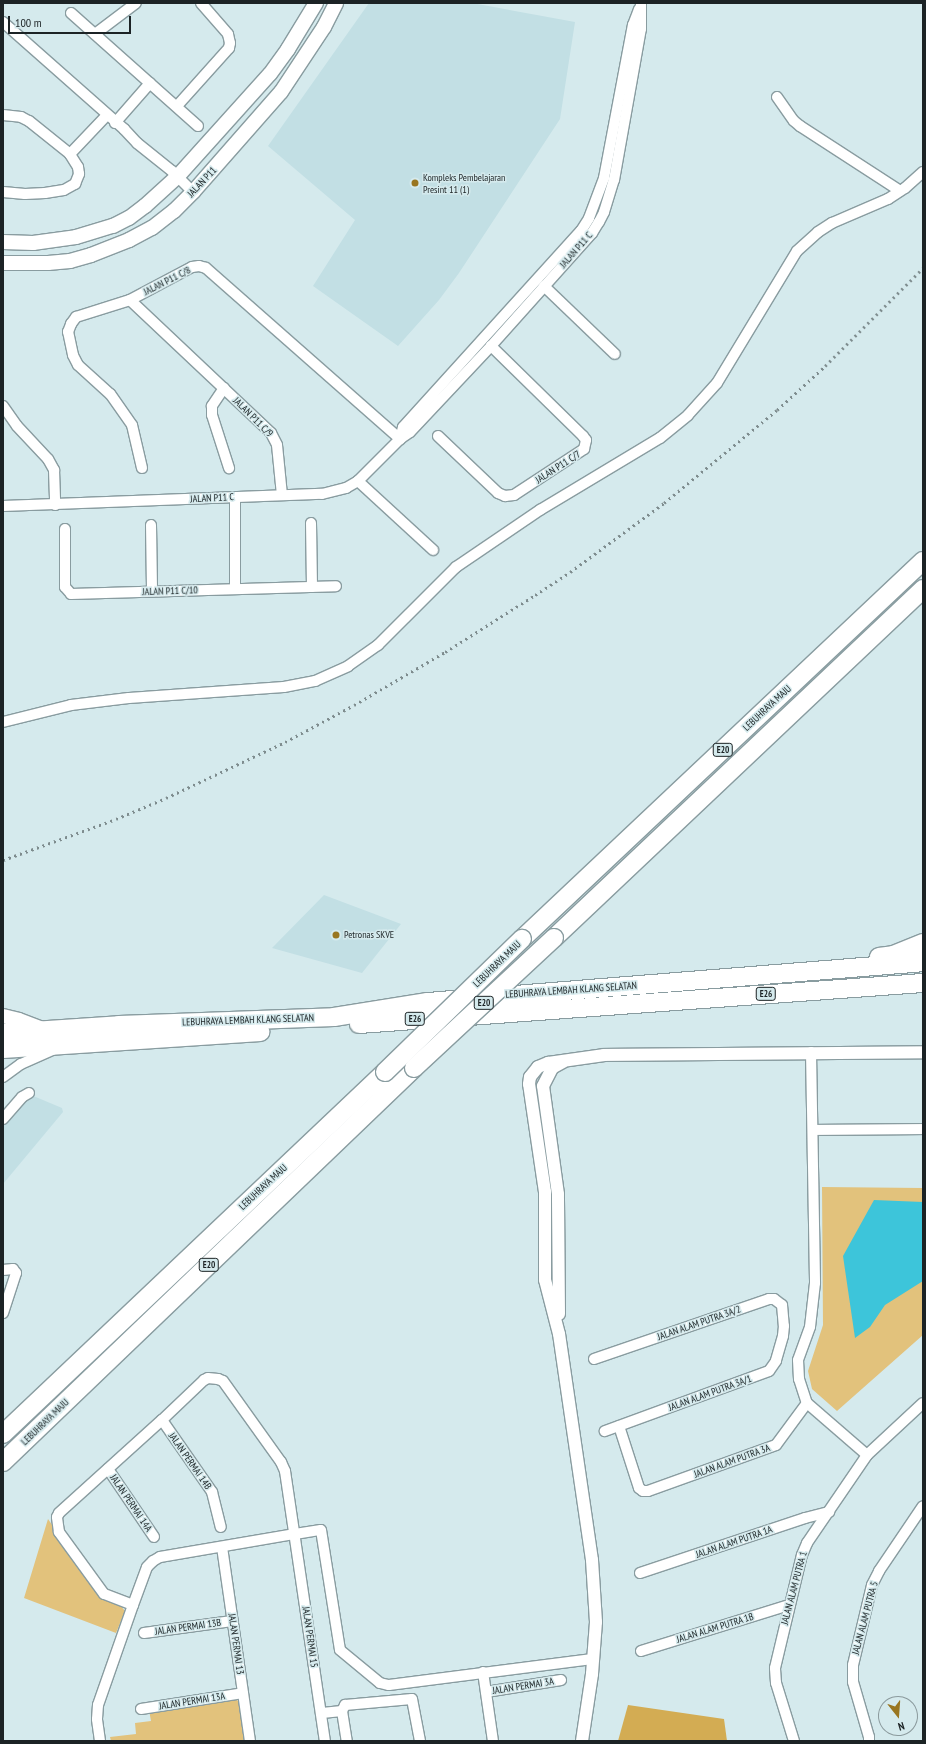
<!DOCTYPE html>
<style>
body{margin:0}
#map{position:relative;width:926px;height:1744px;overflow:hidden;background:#d5eaed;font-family:"PT Sans Narrow",sans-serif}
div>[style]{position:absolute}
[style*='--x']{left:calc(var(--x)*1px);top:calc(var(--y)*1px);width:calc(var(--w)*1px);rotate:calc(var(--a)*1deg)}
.built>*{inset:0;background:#c2dfe4}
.green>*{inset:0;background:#e2c27c}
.forest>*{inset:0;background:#d3ac53}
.water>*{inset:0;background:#3dc5da}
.roads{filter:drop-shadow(1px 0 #899ca0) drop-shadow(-1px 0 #899ca0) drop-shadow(0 1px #899ca0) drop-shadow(0 -1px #899ca0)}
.minor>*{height:10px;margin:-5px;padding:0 5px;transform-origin:5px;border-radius:5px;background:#fff}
.tertiary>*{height:12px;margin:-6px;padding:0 6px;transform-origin:6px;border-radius:6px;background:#fff}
.secondary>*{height:14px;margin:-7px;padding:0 7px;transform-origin:7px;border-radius:7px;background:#fff}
.motorway>*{height:18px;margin:-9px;padding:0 9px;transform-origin:9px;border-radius:9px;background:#fff}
.rail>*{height:2.5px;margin-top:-1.25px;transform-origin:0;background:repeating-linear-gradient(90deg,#7e8c8e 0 2px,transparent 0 6px)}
.bridges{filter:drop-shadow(1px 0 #899ca0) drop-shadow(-1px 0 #899ca0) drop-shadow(0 1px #899ca0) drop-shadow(0 -1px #899ca0)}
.motorway-bridge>*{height:18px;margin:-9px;padding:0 9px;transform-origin:9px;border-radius:9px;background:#fff}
.dots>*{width:11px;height:11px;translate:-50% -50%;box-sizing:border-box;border:2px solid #d5eaed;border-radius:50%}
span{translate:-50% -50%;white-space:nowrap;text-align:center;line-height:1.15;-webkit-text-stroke:3px #d5eaed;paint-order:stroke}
.shield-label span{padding:1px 3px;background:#d5eaed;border:1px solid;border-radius:3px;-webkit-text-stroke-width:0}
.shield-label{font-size:9px;color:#1c2325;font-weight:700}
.poi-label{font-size:10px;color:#1c2325}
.left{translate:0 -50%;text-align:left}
.street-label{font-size:10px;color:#1c2325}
.frame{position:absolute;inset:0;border:4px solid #1c2325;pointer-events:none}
.north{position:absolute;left:878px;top:1696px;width:40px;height:40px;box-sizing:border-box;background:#d5eaed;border:1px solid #8b9a9d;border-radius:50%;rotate:163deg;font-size:11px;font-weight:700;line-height:16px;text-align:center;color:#1c2325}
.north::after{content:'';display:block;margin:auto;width:14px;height:18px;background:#997620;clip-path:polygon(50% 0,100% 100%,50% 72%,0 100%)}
.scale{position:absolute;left:8px;top:16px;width:123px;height:18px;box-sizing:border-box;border:2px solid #1c2325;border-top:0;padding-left:5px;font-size:12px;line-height:14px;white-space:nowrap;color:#1c2325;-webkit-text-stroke:3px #d5eaed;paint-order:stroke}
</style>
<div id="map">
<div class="built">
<i style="clip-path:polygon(369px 3px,472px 3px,575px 22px,560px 119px,459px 273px,439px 300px,398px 346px,313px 286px,355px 220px,268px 146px)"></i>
<i style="clip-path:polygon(324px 895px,401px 924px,362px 973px,272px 948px)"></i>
<i style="clip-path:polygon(31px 1095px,62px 1108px,63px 1112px,3px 1184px,3px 1123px,23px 1100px)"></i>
</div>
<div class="green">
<i style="clip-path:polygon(822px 1187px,923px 1188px,923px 1335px,837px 1411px,812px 1389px,808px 1371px,823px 1325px)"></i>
<i style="clip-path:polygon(48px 1519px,104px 1600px,120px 1605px,125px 1611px,116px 1633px,24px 1598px)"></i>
<i style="clip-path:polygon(235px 1698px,239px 1702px,244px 1741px,111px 1741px,110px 1737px,136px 1734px,135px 1723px,151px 1721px,149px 1710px)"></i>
</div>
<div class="forest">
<i style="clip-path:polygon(628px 1705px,724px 1719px,727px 1741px,618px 1741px)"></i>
</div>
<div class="water">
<i style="clip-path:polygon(874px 1200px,923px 1202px,923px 1281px,885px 1305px,870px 1327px,855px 1338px,843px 1256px)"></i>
</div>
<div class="roads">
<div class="minor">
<i style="--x:71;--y:13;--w:170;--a:41.7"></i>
<i style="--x:3;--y:22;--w:162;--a:41.5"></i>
<i style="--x:124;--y:129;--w:19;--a:47"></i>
<i style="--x:137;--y:143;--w:45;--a:38.7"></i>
<i style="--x:172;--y:171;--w:30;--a:45"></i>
<i style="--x:95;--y:34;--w:51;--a:-37.1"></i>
<i style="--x:777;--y:97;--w:29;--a:55"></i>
<i style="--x:794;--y:121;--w:8;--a:40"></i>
<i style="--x:800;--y:126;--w:119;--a:33"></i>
<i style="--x:177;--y:106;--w:78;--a:-48.1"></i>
<i style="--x:229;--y:48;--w:5;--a:-79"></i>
<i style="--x:230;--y:43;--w:9;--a:-103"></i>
<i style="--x:228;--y:34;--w:41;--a:-131.1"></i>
<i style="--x:3;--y:115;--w:18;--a:6"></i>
<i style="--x:21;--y:117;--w:9;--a:27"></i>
<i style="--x:29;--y:121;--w:53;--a:38.8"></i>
<i style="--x:115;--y:123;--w:53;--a:-48.8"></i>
<i style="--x:3;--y:192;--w:22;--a:5"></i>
<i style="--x:25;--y:194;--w:20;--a:-3"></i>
<i style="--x:45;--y:193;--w:19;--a:-9"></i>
<i style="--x:64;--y:190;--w:13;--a:-29"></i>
<i style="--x:75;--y:184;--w:11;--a:-68"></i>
<i style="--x:79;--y:174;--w:7;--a:-98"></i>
<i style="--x:78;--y:167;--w:15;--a:-122"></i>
<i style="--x:70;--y:154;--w:54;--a:-46.5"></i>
<i style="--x:544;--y:286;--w:98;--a:43.8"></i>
<i style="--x:130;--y:300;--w:194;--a:43.3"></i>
<i style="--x:271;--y:433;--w:13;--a:63"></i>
<i style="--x:277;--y:445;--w:50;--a:84.3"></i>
<i style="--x:224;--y:388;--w:22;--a:124"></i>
<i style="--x:212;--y:406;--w:9;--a:90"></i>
<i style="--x:212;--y:415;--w:56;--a:72.2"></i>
<i style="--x:3;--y:406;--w:24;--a:55"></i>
<i style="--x:17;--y:426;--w:45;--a:46.8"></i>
<i style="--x:48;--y:459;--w:13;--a:61"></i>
<i style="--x:54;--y:470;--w:35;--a:88"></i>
<i style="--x:438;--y:436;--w:83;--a:43.5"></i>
<i style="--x:498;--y:493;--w:8;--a:23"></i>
<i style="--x:505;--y:496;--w:9;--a:-6"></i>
<i style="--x:514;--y:495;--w:84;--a:-33.3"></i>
<i style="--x:584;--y:449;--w:9;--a:-77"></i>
<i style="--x:586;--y:440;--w:5;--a:-127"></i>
<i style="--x:583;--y:436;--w:129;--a:-135.6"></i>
<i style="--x:400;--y:439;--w:12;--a:-76"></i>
<i style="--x:403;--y:427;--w:265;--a:-47.8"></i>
<i style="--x:581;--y:231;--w:15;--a:-58"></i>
<i style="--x:589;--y:218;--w:43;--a:-69.4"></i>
<i style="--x:604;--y:178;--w:156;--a:-79.3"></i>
<i style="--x:633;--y:25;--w:17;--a:-69"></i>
<i style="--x:142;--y:468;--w:44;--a:-103.1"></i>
<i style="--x:132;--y:425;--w:38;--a:-125"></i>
<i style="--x:110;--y:394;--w:43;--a:-137.8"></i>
<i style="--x:78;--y:365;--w:11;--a:-117"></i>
<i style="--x:73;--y:355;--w:24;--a:-102"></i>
<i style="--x:68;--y:332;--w:9;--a:-69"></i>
<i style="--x:71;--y:324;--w:9;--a:-54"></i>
<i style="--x:76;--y:317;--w:57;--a:-17.5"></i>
<i style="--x:130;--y:300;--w:70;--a:-28"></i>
<i style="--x:192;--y:267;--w:7;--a:-8"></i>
<i style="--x:199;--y:266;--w:7;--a:16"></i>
<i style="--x:206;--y:268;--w:259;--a:41.4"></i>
<i style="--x:358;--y:481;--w:102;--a:42.6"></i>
<i style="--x:235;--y:497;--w:92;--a:90"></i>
<i style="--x:3;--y:506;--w:319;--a:-2.2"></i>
<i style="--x:322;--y:494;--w:25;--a:-14"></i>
<i style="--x:346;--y:488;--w:14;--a:-30"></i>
<i style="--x:358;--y:481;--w:59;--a:-45"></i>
<i style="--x:400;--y:439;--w:12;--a:-35"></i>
<i style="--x:410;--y:432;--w:118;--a:-46.7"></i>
<i style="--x:491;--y:346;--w:152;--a:-48.2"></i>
<i style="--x:592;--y:233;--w:13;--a:-58"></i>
<i style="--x:599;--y:222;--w:11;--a:-63"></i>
<i style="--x:604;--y:212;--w:34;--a:-73"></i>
<i style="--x:614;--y:180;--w:153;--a:-79.9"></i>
<i style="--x:641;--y:29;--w:25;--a:-90"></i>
<i style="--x:311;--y:523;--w:64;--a:89.1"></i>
<i style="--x:151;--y:525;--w:66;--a:89.1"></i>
<i style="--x:65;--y:529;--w:58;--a:90"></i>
<i style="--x:65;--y:587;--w:9;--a:49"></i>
<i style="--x:71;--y:594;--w:265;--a:-1.7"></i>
<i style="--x:3;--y:722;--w:70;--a:-14"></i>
<i style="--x:71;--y:705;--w:58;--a:-6.9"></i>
<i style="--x:129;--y:698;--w:155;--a:-4.1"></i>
<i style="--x:284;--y:687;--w:32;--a:-11"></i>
<i style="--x:315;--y:681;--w:36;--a:-24"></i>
<i style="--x:348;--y:666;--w:37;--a:-35"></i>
<i style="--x:378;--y:645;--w:110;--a:-45"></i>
<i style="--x:456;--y:567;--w:102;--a:-34.2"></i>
<i style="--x:540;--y:510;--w:140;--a:-31"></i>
<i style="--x:660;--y:438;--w:36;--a:-39"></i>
<i style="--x:688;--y:415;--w:43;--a:-47.8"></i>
<i style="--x:717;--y:383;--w:154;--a:-58.8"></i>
<i style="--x:797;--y:251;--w:28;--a:-42"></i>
<i style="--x:818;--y:232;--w:17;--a:-33"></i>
<i style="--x:832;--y:223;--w:61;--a:-23.2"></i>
<i style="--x:888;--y:199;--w:20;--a:-33"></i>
<i style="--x:905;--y:188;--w:24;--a:-42"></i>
<i style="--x:811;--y:1052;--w:231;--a:89"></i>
<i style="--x:815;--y:1283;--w:44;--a:96.5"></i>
<i style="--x:810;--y:1327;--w:35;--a:110"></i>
<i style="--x:798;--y:1360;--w:19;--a:87"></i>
<i style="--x:799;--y:1379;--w:25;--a:72"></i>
<i style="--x:807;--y:1403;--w:79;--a:40.9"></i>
<i style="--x:3;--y:1077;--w:22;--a:-36"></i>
<i style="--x:21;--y:1064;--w:37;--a:-24"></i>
<i style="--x:3;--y:1119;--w:29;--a:-49"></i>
<i style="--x:22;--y:1097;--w:8;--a:-30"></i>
<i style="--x:813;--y:1130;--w:110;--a:-0.5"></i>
<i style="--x:3;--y:1270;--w:10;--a:-6"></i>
<i style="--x:13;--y:1269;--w:5;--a:53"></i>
<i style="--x:16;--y:1273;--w:42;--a:108"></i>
<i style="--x:594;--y:1359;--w:185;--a:-18.9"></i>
<i style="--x:769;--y:1299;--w:5;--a:0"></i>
<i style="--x:774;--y:1299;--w:10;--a:37"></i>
<i style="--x:782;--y:1305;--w:21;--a:85"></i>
<i style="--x:784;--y:1326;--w:10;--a:96"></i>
<i style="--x:783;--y:1336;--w:26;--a:106"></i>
<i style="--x:776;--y:1361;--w:12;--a:125"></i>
<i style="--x:769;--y:1371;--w:175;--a:159.9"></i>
<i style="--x:162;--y:1420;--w:88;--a:55.2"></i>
<i style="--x:212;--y:1492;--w:36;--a:76"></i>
<i style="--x:619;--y:1426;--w:65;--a:72.1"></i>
<i style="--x:639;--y:1488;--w:5;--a:37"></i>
<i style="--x:643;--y:1491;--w:5;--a:0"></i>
<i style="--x:648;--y:1491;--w:136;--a:-19.8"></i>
<i style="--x:776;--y:1445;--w:52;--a:-53.6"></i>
<i style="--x:108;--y:1469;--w:82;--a:55.9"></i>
<i style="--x:222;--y:1547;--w:196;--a:81.8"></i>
<i style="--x:640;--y:1573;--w:174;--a:-18.4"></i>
<i style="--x:805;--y:1518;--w:25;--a:-14"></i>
<i style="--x:133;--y:1605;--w:31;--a:-159"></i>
<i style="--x:104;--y:1594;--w:77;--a:-126"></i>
<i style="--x:59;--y:1532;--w:15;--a:-98"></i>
<i style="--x:57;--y:1517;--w:4;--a:-63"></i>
<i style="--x:59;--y:1513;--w:139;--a:-42.1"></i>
<i style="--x:162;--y:1420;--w:58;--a:-43.6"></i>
<i style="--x:204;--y:1380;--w:4;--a:-27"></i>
<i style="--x:208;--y:1378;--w:10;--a:6"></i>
<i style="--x:218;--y:1379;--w:5;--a:22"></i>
<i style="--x:223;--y:1381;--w:100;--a:54.4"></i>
<i style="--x:281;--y:1462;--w:10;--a:66"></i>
<i style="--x:285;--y:1471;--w:273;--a:81.6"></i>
<i style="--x:144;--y:1633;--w:89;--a:-7.8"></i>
<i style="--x:641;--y:1651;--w:155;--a:-17.3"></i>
<i style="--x:483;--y:1672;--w:70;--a:81.8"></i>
<i style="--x:486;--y:1692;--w:76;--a:-9.1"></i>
<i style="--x:141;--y:1709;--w:103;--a:-8.9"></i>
<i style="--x:342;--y:1711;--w:7;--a:-63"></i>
<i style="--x:345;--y:1705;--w:67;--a:-5.1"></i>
<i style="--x:412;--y:1699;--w:43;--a:79.2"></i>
<i style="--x:322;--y:1713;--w:20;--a:-6"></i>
<i style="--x:342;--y:1711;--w:30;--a:81"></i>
<i style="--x:100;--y:1741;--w:22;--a:-98"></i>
<i style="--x:97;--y:1719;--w:14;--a:-86"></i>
<i style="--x:98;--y:1705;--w:106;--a:-70.7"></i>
<i style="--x:133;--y:1605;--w:40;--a:-69.8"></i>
<i style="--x:147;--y:1567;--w:8;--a:-45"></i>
<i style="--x:153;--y:1561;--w:8;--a:-30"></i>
<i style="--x:160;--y:1557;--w:137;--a:-9.7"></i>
<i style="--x:295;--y:1534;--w:26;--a:-9"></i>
<i style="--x:321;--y:1530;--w:121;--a:81"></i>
<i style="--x:340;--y:1650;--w:52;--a:39.5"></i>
<i style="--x:380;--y:1683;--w:9;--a:13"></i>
<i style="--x:389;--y:1685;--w:205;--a:-7.3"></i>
<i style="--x:794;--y:1741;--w:61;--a:-107.2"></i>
<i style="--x:776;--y:1683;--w:15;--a:-94"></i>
<i style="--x:775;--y:1668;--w:116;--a:-76.6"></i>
<i style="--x:802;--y:1555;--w:13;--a:-67"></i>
<i style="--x:807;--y:1543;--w:107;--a:-55.7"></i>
<i style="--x:867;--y:1455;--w:76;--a:-42.9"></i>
<i style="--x:869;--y:1741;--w:4;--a:-90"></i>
<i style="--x:869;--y:1737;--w:57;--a:-106.2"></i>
<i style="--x:853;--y:1682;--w:17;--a:-90"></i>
<i style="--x:853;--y:1665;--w:82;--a:-76.6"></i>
<i style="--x:872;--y:1585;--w:16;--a:-63"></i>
<i style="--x:879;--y:1571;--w:78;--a:-55.9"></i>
</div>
<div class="tertiary">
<i style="--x:559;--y:1314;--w:120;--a:-90.5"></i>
<i style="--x:558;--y:1194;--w:109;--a:-97.9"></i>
<i style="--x:543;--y:1086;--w:20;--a:-63"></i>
<i style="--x:552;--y:1068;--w:13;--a:-29"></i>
<i style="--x:582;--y:1741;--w:68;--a:-81.5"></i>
<i style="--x:592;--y:1674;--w:52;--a:-85.6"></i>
<i style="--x:596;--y:1622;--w:62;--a:-93.7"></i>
<i style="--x:592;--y:1560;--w:228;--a:-98.3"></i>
<i style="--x:559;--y:1334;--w:56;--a:-104.5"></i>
<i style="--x:545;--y:1280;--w:88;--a:-90"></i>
<i style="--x:545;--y:1192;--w:109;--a:-98.4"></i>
<i style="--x:529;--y:1084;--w:7;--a:-82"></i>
<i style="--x:530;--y:1077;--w:13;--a:-51"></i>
<i style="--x:538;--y:1067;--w:11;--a:-22"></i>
<i style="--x:548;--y:1063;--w:57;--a:-8.1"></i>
<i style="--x:604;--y:1055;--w:319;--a:-0.5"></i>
</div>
<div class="secondary">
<i style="--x:3;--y:242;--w:30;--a:2"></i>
<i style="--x:33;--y:243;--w:43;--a:-7.9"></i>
<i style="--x:76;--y:237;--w:39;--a:-17"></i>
<i style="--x:113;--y:226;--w:18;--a:-27"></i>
<i style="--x:129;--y:218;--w:20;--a:-37"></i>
<i style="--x:145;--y:206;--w:45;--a:-42.3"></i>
<i style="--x:178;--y:176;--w:137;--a:-48"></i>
<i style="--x:270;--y:74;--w:31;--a:-54"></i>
<i style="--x:288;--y:49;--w:54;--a:-58.7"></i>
<i style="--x:3;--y:263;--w:45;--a:0"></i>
<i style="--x:48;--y:263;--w:22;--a:-5"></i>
<i style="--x:70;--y:261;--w:22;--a:-16"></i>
<i style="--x:91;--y:255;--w:41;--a:-21.5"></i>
<i style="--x:129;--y:240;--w:26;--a:-28"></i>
<i style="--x:152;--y:228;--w:28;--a:-38"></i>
<i style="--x:174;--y:211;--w:27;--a:-45"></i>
<i style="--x:193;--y:192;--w:133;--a:-48.7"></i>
<i style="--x:281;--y:92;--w:78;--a:-56.5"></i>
<i style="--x:324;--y:27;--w:27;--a:-63"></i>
<i style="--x:3;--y:1016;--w:16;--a:14"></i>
<i style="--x:19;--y:1020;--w:26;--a:21"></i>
</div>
<div class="motorway">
<i style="--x:554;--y:938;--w:508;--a:-43.4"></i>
<i style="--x:522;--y:939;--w:551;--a:-43.31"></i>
<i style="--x:879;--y:957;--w:14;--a:-8"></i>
<i style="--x:893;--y:955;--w:32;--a:-22"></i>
<i style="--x:359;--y:1024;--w:565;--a:-4.16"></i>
<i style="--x:3;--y:1033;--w:116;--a:-3.9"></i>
<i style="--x:119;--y:1025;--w:215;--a:-2.1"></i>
<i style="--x:334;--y:1017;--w:95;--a:-9.1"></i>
<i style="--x:428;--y:1002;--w:497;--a:-4.6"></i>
<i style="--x:3;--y:1049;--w:258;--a:-3.8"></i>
<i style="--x:3;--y:1434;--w:526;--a:-43.46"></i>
<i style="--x:3;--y:1462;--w:569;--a:-43.79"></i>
</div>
</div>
<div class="rail">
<i style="--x:3;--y:860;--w:120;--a:-19.9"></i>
<i style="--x:116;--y:819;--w:54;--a:-22.8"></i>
<i style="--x:166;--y:798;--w:132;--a:-25.2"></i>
<i style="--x:285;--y:742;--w:78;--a:-28.2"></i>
<i style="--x:354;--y:705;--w:105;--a:-30.2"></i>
<i style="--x:445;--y:652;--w:107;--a:-32.3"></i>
<i style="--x:535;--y:595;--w:42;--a:-33.3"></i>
<i style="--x:570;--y:572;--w:117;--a:-36.3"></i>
<i style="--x:664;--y:503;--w:146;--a:-39.5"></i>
<i style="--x:777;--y:410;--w:65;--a:-42.5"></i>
<i style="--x:825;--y:366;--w:139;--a:-45"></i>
</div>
<div class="bridges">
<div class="motorway-bridge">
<i style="--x:414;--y:1068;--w:191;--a:-42.9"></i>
<i style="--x:385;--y:1072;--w:191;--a:-44.2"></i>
</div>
</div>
<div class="dots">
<i style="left:415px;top:183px;background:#997620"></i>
<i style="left:336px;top:935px;background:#997620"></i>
</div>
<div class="shield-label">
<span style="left:723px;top:750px">E20</span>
<span style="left:766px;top:994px">E26</span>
<span style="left:484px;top:1003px">E20</span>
<span style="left:415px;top:1019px">E26</span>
<span style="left:209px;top:1265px">E20</span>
</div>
<div class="poi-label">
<span class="left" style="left:423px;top:183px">Kompleks Pembelajaran<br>Presint 11 (1)</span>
<span class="left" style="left:344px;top:935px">Petronas SKVE</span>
</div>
<div class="street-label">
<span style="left:202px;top:182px;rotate:-47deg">JALAN P11</span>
<span style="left:576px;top:250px;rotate:-49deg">JALAN P11 C</span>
<span style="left:167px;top:281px;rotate:-27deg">JALAN P11 C/8</span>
<span style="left:253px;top:417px;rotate:45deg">JALAN P11 C/9</span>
<span style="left:558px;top:467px;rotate:-33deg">JALAN P11 C/7</span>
<span style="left:212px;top:498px;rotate:-3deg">JALAN P11 C</span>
<span style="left:170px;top:591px;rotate:-2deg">JALAN P11 C/10</span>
<span style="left:767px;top:708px;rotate:-43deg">LEBUHRAYA MAJU</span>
<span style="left:497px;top:964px;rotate:-44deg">LEBUHRAYA MAJU</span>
<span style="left:571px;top:990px;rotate:-4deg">LEBUHRAYA LEMBAH KLANG SELATAN</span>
<span style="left:248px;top:1020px;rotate:-2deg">LEBUHRAYA LEMBAH KLANG SELATAN</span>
<span style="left:263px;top:1187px;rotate:-43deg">LEBUHRAYA MAJU</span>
<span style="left:699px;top:1323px;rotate:-19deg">JALAN ALAM PUTRA 3A/2</span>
<span style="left:710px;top:1393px;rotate:-20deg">JALAN ALAM PUTRA 3A/1</span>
<span style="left:45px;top:1422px;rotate:-44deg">LEBUHRAYA MAJU</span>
<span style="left:190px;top:1461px;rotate:55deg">JALAN PERMAI 14B</span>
<span style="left:732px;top:1461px;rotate:-20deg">JALAN ALAM PUTRA 3A</span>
<span style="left:131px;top:1503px;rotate:56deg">JALAN PERMAI 14A</span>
<span style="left:734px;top:1542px;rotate:-19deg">JALAN ALAM PUTRA 1A</span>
<span style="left:794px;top:1588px;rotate:-75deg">JALAN ALAM PUTRA 1</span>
<span style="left:865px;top:1618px;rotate:-75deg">JALAN ALAM PUTRA 5</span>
<span style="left:188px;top:1627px;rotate:-8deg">JALAN PERMAI 13B</span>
<span style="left:715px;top:1628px;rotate:-17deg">JALAN ALAM PUTRA 1B</span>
<span style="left:310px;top:1637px;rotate:82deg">JALAN PERMAI 15</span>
<span style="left:236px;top:1644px;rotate:82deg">JALAN PERMAI 13</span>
<span style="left:523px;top:1686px;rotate:-9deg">JALAN PERMAI 3A</span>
<span style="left:192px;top:1701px;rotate:-9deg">JALAN PERMAI 13A</span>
</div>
<div class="frame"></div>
<div class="north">N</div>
<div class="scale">100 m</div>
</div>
